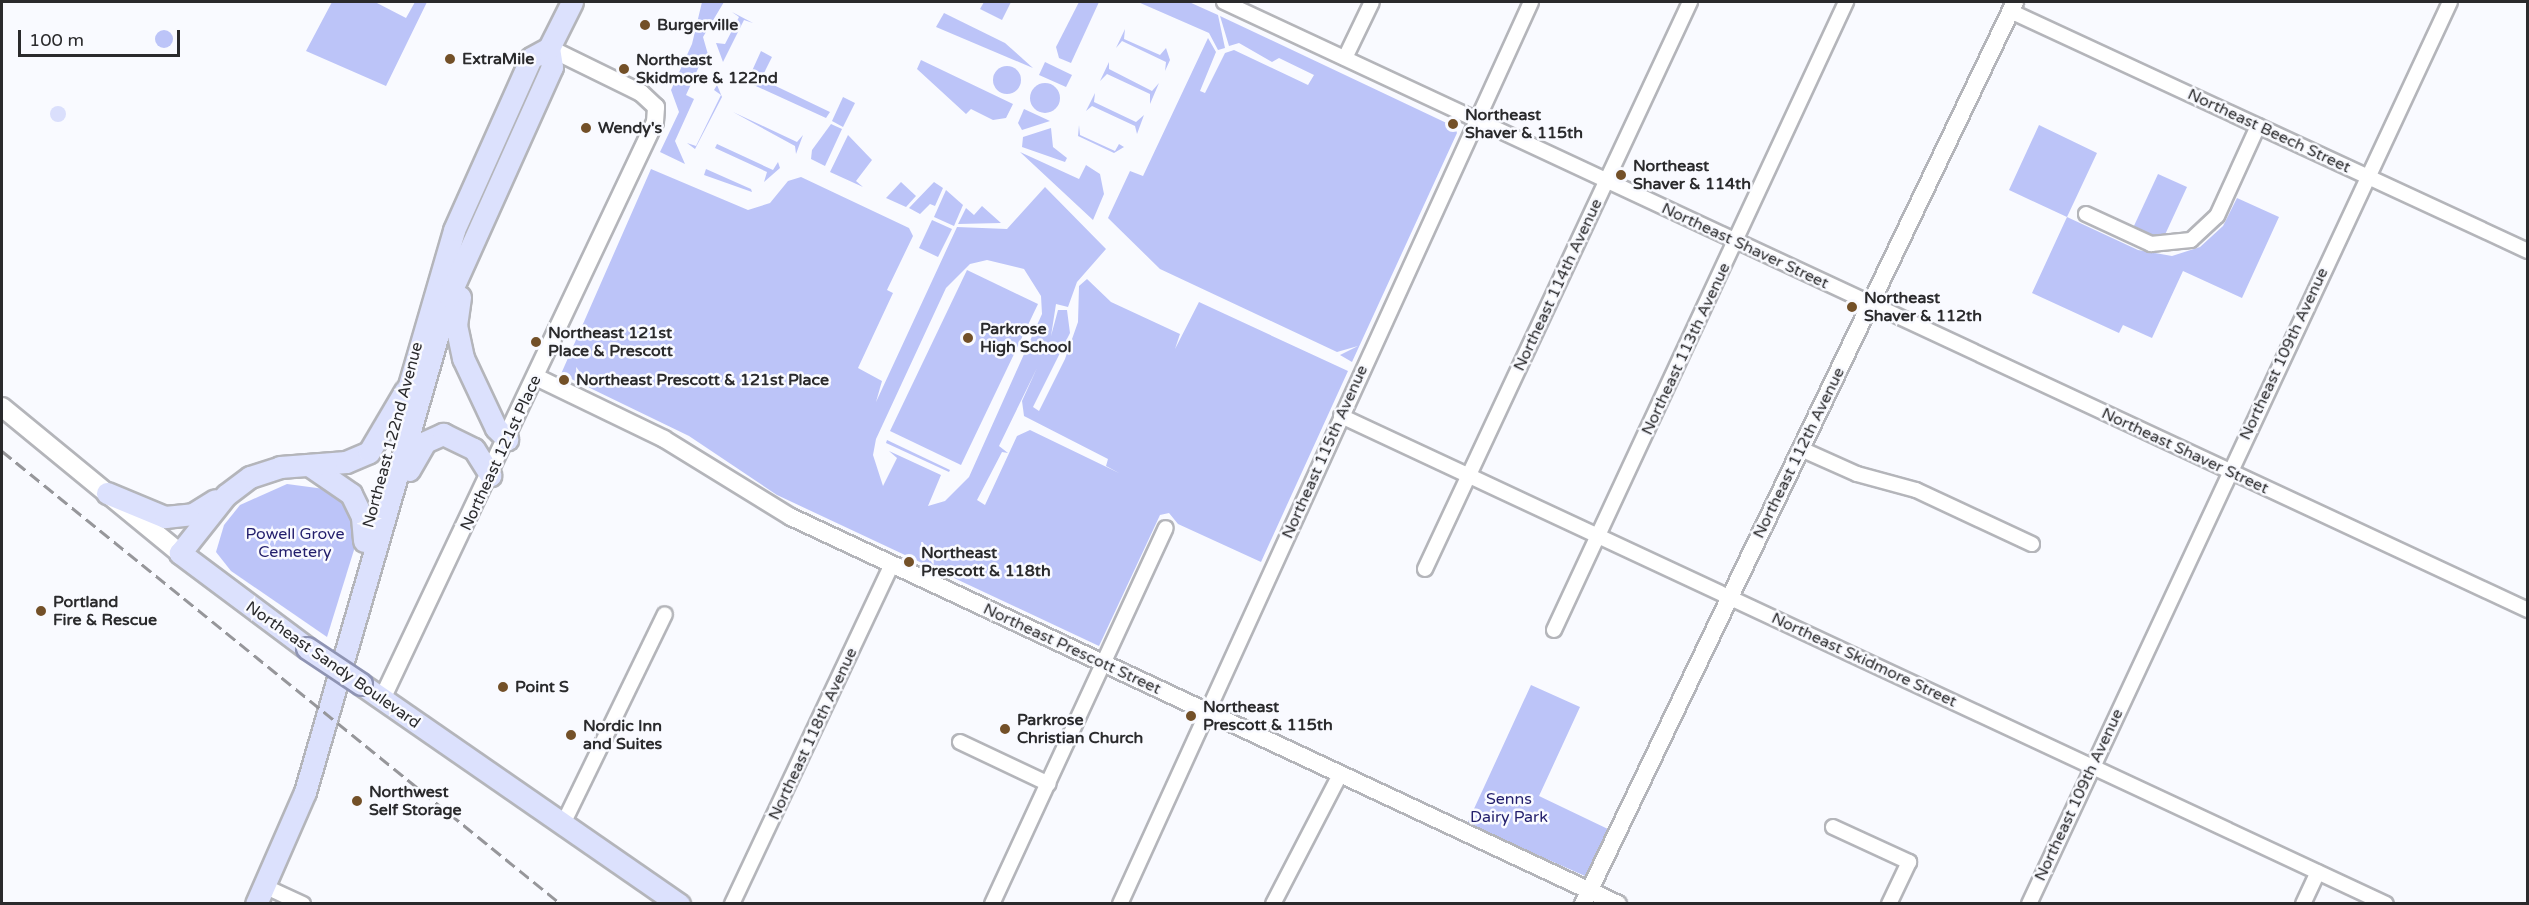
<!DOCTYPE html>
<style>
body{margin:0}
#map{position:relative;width:2529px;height:905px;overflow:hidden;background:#f9faff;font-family:"Varela Round",sans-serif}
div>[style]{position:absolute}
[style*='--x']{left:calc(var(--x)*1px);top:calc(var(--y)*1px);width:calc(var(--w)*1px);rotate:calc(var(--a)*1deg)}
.green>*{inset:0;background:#bcc4f8}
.round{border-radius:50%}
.water>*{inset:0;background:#dadffc}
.roads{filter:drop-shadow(2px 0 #b4b5ba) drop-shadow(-2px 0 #b4b5ba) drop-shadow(0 2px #b4b5ba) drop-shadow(0 -2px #b4b5ba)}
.minor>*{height:14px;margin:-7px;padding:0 7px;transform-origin:7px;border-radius:7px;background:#fff}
.tertiary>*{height:16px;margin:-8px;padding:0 8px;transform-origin:8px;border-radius:8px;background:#fff}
.secondary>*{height:18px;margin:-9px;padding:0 9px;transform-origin:9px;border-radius:9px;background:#fff}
.primary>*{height:21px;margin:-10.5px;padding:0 10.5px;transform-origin:10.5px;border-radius:10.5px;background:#dce1fd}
.rail>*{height:3px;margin-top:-1.5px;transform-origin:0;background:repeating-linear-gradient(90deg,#96969a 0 12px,transparent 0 18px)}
.bridges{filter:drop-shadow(2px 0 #8f94b3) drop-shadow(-2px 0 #8f94b3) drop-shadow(0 2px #8f94b3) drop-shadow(0 -2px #8f94b3)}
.primary-bridge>*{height:21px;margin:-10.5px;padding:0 10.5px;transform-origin:10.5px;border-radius:10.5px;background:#dce1fd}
.dots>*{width:16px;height:16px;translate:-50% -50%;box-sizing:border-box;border:3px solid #f9faff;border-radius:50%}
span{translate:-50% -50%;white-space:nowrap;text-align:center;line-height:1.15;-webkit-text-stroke:5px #f9faff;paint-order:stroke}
.poi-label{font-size:16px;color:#2a2a2c;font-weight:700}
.left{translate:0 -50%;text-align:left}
.street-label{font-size:16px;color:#2a2a2c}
.park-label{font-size:16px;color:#221e6c}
.frame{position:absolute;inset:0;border:3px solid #2a2a2c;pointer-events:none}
.scale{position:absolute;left:18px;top:30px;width:162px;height:27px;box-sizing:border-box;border:3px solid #2a2a2c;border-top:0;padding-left:8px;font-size:18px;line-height:21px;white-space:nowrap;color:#2a2a2c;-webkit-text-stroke:4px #f9faff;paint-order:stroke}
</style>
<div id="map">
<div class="green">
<i style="clip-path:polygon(332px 2px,375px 2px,406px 18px,415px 2px,427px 2px,386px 86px,306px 51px)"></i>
<i style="clip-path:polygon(702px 2px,724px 2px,703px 37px,711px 65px,701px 62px,686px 95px,694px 99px,675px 141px,685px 164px,660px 152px,679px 112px,671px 90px,692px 44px)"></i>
<i style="clip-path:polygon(984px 2px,1011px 2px,1002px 20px,980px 9px)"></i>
<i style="clip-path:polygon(1079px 2px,1099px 2px,1071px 63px,1059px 58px,1056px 47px)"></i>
<i style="clip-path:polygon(1138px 2px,1189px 2px,1218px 15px,1225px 48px,1218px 50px,1209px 33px)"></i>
<i style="clip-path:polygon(732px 12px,753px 23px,744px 20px,723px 62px,716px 43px,725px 44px,739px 17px)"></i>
<i style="clip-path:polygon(944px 13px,1005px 43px,1033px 68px,936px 27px)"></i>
<i style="clip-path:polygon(1220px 16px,1455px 127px,1457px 133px,1352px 362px,1340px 355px,1358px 346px,1337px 352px,1160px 269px,1108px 218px,1130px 171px,1143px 176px,1208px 38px,1216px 52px,1200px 91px,1205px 93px,1225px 53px,1234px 50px,1308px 85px,1314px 75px,1279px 58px,1272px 62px,1239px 43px,1229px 46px)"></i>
<i style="clip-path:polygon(1125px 29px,1124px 39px,1160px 55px,1166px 48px,1170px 60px,1165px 71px,1166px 62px,1122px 41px,1116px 48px)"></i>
<i class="round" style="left:155px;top:30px;width:18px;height:18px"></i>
<i style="clip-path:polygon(761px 51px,772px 57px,761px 79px,830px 112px,826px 118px,747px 82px)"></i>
<i style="clip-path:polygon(921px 60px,1013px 104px,1006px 118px,993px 120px,971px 109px,966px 114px,917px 69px)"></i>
<i style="clip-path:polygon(1045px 62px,1072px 75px,1066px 87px,1039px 75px)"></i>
<i style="clip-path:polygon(1109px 62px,1109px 69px,1152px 91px,1159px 83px,1150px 104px,1150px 94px,1107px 74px,1100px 81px)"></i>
<i class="round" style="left:993px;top:66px;width:28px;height:28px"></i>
<i class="round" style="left:1030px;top:83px;width:30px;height:30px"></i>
<i style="clip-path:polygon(717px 85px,722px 97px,695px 149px,687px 143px,696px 146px,721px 95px,714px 90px)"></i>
<i style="clip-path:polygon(1095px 93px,1094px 102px,1136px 122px,1144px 115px,1137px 134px,1135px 126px,1092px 106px,1086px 111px)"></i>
<i style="clip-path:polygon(843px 97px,855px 103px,843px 127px,832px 121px)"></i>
<i style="clip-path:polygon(1024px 109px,1050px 121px,1022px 130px,1018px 123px)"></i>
<i style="clip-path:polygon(733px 112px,797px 142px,803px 135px,796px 154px,795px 146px)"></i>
<i style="clip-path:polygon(831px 124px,842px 129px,825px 166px,811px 159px,812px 150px)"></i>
<i style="clip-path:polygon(1079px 125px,1080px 135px,1115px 151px,1119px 144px,1124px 147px,1114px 153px,1078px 136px)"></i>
<i style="clip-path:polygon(2039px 125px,2097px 153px,2067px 217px,2138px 250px,2172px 256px,2200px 247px,2223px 226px,2237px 198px,2279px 217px,2242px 298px,2183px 271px,2152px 338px,2123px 325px,2119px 333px,2032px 293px,2067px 217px,2009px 190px)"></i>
<i style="clip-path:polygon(1051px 128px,1053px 147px,1067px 158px,1065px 162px,1022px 147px,1023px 137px)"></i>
<i style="clip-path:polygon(848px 135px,872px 160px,856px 181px,863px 187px,830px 172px)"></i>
<i style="clip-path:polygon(717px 144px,773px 170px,778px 162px,780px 168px,764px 182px,767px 172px,715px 148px)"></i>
<i style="clip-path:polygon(1020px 152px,1079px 179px,1086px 165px,1100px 174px,1104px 194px,1093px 220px)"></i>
<i style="clip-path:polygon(evenodd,651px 169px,748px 210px,770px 203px,788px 181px,801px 177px,909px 228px,913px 236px,887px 290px,893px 293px,858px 368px,882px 381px,876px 402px,957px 227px,1007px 229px,1045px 187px,1106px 249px,1077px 282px,1068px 307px,1056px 304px,1051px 336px,1058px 310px,1067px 310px,1070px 333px,1033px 407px,1039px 411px,1065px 359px,1078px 322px,1079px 286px,1087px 279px,1111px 302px,1180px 334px,1175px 349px,1199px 302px,1348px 371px,1261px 562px,1178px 524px,1169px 513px,1160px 515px,1099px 646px,777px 495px,689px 436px,561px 374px,651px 169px,987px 260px,1024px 269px,1041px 296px,1042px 314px,969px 477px,945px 501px,928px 506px,941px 475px,889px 451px,897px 458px,883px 486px,873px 455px,876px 439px,946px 288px,970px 264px,987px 260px,651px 169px,1037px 368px,1022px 401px,1024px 416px,1108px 459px,1106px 466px,1119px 473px,1030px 430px,1017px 436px,985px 505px,977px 500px,1002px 452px,1008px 453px,999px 446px,1037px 368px)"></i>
<i style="clip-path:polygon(706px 169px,751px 189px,752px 192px,704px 175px)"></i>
<i style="clip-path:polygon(2158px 174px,2187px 187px,2163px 239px,2133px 228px)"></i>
<i style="clip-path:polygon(901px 182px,916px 196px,906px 207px,886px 198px)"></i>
<i style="clip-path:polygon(934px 182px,943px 188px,935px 206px,930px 204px,920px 214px,909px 208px)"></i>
<i style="clip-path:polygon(946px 190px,963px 205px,954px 226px,934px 217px)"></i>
<i style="clip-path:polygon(982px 206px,1001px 223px,958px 224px,966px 208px,974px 215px)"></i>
<i style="clip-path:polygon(932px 220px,952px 229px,938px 257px,919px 248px)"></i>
<i style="clip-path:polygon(967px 270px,1038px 304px,961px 465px,890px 431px)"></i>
<i style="clip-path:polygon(887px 440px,950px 470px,949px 472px,886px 443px)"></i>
<i style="clip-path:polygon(287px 484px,332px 490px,347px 506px,358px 537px,327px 637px,231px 571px,216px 552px,224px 525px,240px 505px)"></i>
<i style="clip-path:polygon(1531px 685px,1580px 707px,1539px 796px,1610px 830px,1585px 876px,1467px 824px)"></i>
</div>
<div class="water">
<i class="round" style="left:50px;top:106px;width:16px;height:16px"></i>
</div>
<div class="roads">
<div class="minor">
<i style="--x:1224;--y:2;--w:1439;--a:25"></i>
<i style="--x:2010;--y:11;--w:571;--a:24.86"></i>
<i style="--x:1345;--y:58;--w:62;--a:-64.3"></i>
<i style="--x:2086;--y:214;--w:72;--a:24.8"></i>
<i style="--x:2151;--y:244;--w:40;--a:-5.7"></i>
<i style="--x:2191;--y:240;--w:35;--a:-43"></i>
<i style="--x:2217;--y:216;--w:99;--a:-65.5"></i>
<i style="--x:1341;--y:416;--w:1153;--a:25.03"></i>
<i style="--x:1801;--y:449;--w:61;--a:24.1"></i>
<i style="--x:1857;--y:474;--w:61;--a:15.2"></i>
<i style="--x:1916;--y:490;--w:128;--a:25"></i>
<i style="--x:1425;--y:569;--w:626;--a:-64.95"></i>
<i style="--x:1554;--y:630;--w:693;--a:-65.06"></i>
<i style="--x:960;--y:742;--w:98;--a:25.3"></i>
<i style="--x:563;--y:824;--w:233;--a:-64.1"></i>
<i style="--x:1833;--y:827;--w:84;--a:24.7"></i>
<i style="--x:1909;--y:862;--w:47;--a:115.5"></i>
<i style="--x:264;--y:886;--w:43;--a:24.8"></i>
<i style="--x:732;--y:904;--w:376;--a:-64.8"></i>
<i style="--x:992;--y:904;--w:414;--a:-65.2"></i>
<i style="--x:1120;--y:904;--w:991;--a:-65.5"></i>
<i style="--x:1273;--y:904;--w:145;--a:-62.6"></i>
<i style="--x:2029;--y:904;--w:995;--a:-64.98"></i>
<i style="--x:2303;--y:904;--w:35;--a:-65"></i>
</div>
<div class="tertiary">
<i style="--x:536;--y:377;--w:142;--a:25.8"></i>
<i style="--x:664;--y:439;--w:149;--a:31.6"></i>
<i style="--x:791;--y:517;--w:913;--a:25.08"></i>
<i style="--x:382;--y:699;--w:638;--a:-64.68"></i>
<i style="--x:655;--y:122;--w:15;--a:-86"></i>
<i style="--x:656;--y:107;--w:21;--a:-137"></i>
<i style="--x:641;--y:93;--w:102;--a:-153.9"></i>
<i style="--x:1583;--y:904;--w:1000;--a:-64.41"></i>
</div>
<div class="secondary">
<i style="--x:2;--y:407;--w:230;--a:39.4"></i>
</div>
<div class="primary">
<i style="--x:460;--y:297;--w:28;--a:98"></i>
<i style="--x:456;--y:325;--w:34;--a:78"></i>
<i style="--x:463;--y:358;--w:77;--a:64.8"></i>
<i style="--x:496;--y:428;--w:16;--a:45"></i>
<i style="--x:403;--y:406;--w:183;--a:-73.8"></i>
<i style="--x:454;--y:230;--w:188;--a:-65.9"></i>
<i style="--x:531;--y:58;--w:21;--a:-29"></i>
<i style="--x:309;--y:465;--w:51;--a:34.6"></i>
<i style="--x:351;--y:494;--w:25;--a:64"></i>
<i style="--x:362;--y:517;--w:24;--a:85"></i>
<i style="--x:409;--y:470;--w:32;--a:-60"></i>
<i style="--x:425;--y:442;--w:20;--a:-24"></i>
<i style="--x:443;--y:434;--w:34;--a:26"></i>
<i style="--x:474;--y:449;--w:31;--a:58"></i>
<i style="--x:107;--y:493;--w:63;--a:22.5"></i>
<i style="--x:165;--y:517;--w:28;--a:-6"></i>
<i style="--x:193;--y:514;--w:26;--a:-32"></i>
<i style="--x:307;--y:648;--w:159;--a:-143.2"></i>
<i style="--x:180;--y:553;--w:74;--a:-51.6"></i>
<i style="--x:226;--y:495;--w:30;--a:-37"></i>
<i style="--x:250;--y:477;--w:32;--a:-18"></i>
<i style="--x:280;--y:467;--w:66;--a:-4.3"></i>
<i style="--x:346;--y:462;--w:25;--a:-23"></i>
<i style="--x:369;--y:452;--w:71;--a:-59.5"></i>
<i style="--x:361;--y:684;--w:387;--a:34.7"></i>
<i style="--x:256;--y:904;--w:122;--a:-66.4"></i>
<i style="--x:305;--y:792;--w:516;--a:-73.81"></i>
<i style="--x:449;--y:296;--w:251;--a:-65.8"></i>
<i style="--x:552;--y:67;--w:19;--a:-99"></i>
<i style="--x:549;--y:48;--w:51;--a:-63.4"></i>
</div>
</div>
<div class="rail">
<i style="--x:2;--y:451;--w:720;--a:39.02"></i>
</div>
<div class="bridges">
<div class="primary-bridge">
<i style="--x:307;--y:648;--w:65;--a:33.7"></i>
</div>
</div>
<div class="dots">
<i style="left:645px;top:25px;background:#735028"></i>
<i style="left:450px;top:59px;background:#735028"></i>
<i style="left:624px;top:69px;background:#735028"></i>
<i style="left:1453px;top:124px;background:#735028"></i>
<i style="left:586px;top:128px;background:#735028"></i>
<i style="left:1621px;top:175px;background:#735028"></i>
<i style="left:1852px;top:307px;background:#735028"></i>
<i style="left:968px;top:338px;background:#735028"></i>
<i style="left:536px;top:342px;background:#735028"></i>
<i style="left:564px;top:380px;background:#735028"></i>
<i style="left:909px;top:562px;background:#735028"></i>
<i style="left:41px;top:611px;background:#735028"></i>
<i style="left:503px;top:687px;background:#735028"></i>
<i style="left:1191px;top:716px;background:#735028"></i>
<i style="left:1005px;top:729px;background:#735028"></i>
<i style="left:571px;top:735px;background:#735028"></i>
<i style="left:357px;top:801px;background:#735028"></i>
</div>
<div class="poi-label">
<span class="left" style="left:657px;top:25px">Burgerville</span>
<span class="left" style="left:462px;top:59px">ExtraMile</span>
<span class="left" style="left:636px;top:69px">Northeast<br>Skidmore &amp; 122nd</span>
<span class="left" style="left:1465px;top:124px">Northeast<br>Shaver &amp; 115th</span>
<span class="left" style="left:598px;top:128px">Wendy's</span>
<span class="left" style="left:1633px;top:175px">Northeast<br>Shaver &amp; 114th</span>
<span class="left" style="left:1864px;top:307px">Northeast<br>Shaver &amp; 112th</span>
<span class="left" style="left:980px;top:338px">Parkrose<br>High School</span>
<span class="left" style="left:548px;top:342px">Northeast 121st<br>Place &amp; Prescott</span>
<span class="left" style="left:576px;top:380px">Northeast Prescott &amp; 121st Place</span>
<span class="left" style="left:921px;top:562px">Northeast<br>Prescott &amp; 118th</span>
<span class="left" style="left:53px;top:611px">Portland<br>Fire &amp; Rescue</span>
<span class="left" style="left:515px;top:687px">Point S</span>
<span class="left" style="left:1203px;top:716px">Northeast<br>Prescott &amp; 115th</span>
<span class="left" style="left:1017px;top:729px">Parkrose<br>Christian Church</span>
<span class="left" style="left:583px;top:735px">Nordic Inn<br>and Suites</span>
<span class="left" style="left:369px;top:801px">Northwest<br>Self Storage</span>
</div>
<div class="street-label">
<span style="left:2269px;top:131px;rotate:25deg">Northeast Beech Street</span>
<span style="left:1745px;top:246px;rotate:25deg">Northeast Shaver Street</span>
<span style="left:1558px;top:285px;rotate:-65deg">Northeast 114th Avenue</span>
<span style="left:1686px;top:349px;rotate:-65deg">Northeast 113th Avenue</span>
<span style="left:2284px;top:354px;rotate:-65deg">Northeast 109th Avenue</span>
<span style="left:393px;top:435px;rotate:-75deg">Northeast 122nd Avenue</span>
<span style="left:2185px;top:451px;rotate:25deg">Northeast Shaver Street</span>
<span style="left:1325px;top:452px;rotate:-66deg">Northeast 115th Avenue</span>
<span style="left:501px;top:453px;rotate:-65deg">Northeast 121st Place</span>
<span style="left:1799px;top:453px;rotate:-64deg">Northeast 112th Avenue</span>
<span style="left:1072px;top:649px;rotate:25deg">Northeast Prescott Street</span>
<span style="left:1864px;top:660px;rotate:25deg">Northeast Skidmore Street</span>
<span style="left:333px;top:665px;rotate:35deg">Northeast Sandy Boulevard</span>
<span style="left:813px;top:734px;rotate:-65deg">Northeast 118th Avenue</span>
<span style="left:2079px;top:795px;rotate:-65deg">Northeast 109th Avenue</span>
</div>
<div class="park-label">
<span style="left:295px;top:543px">Powell Grove<br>Cemetery</span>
<span style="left:1509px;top:808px">Senns<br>Dairy Park</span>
</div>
<div class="frame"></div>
<div class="scale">100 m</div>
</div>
